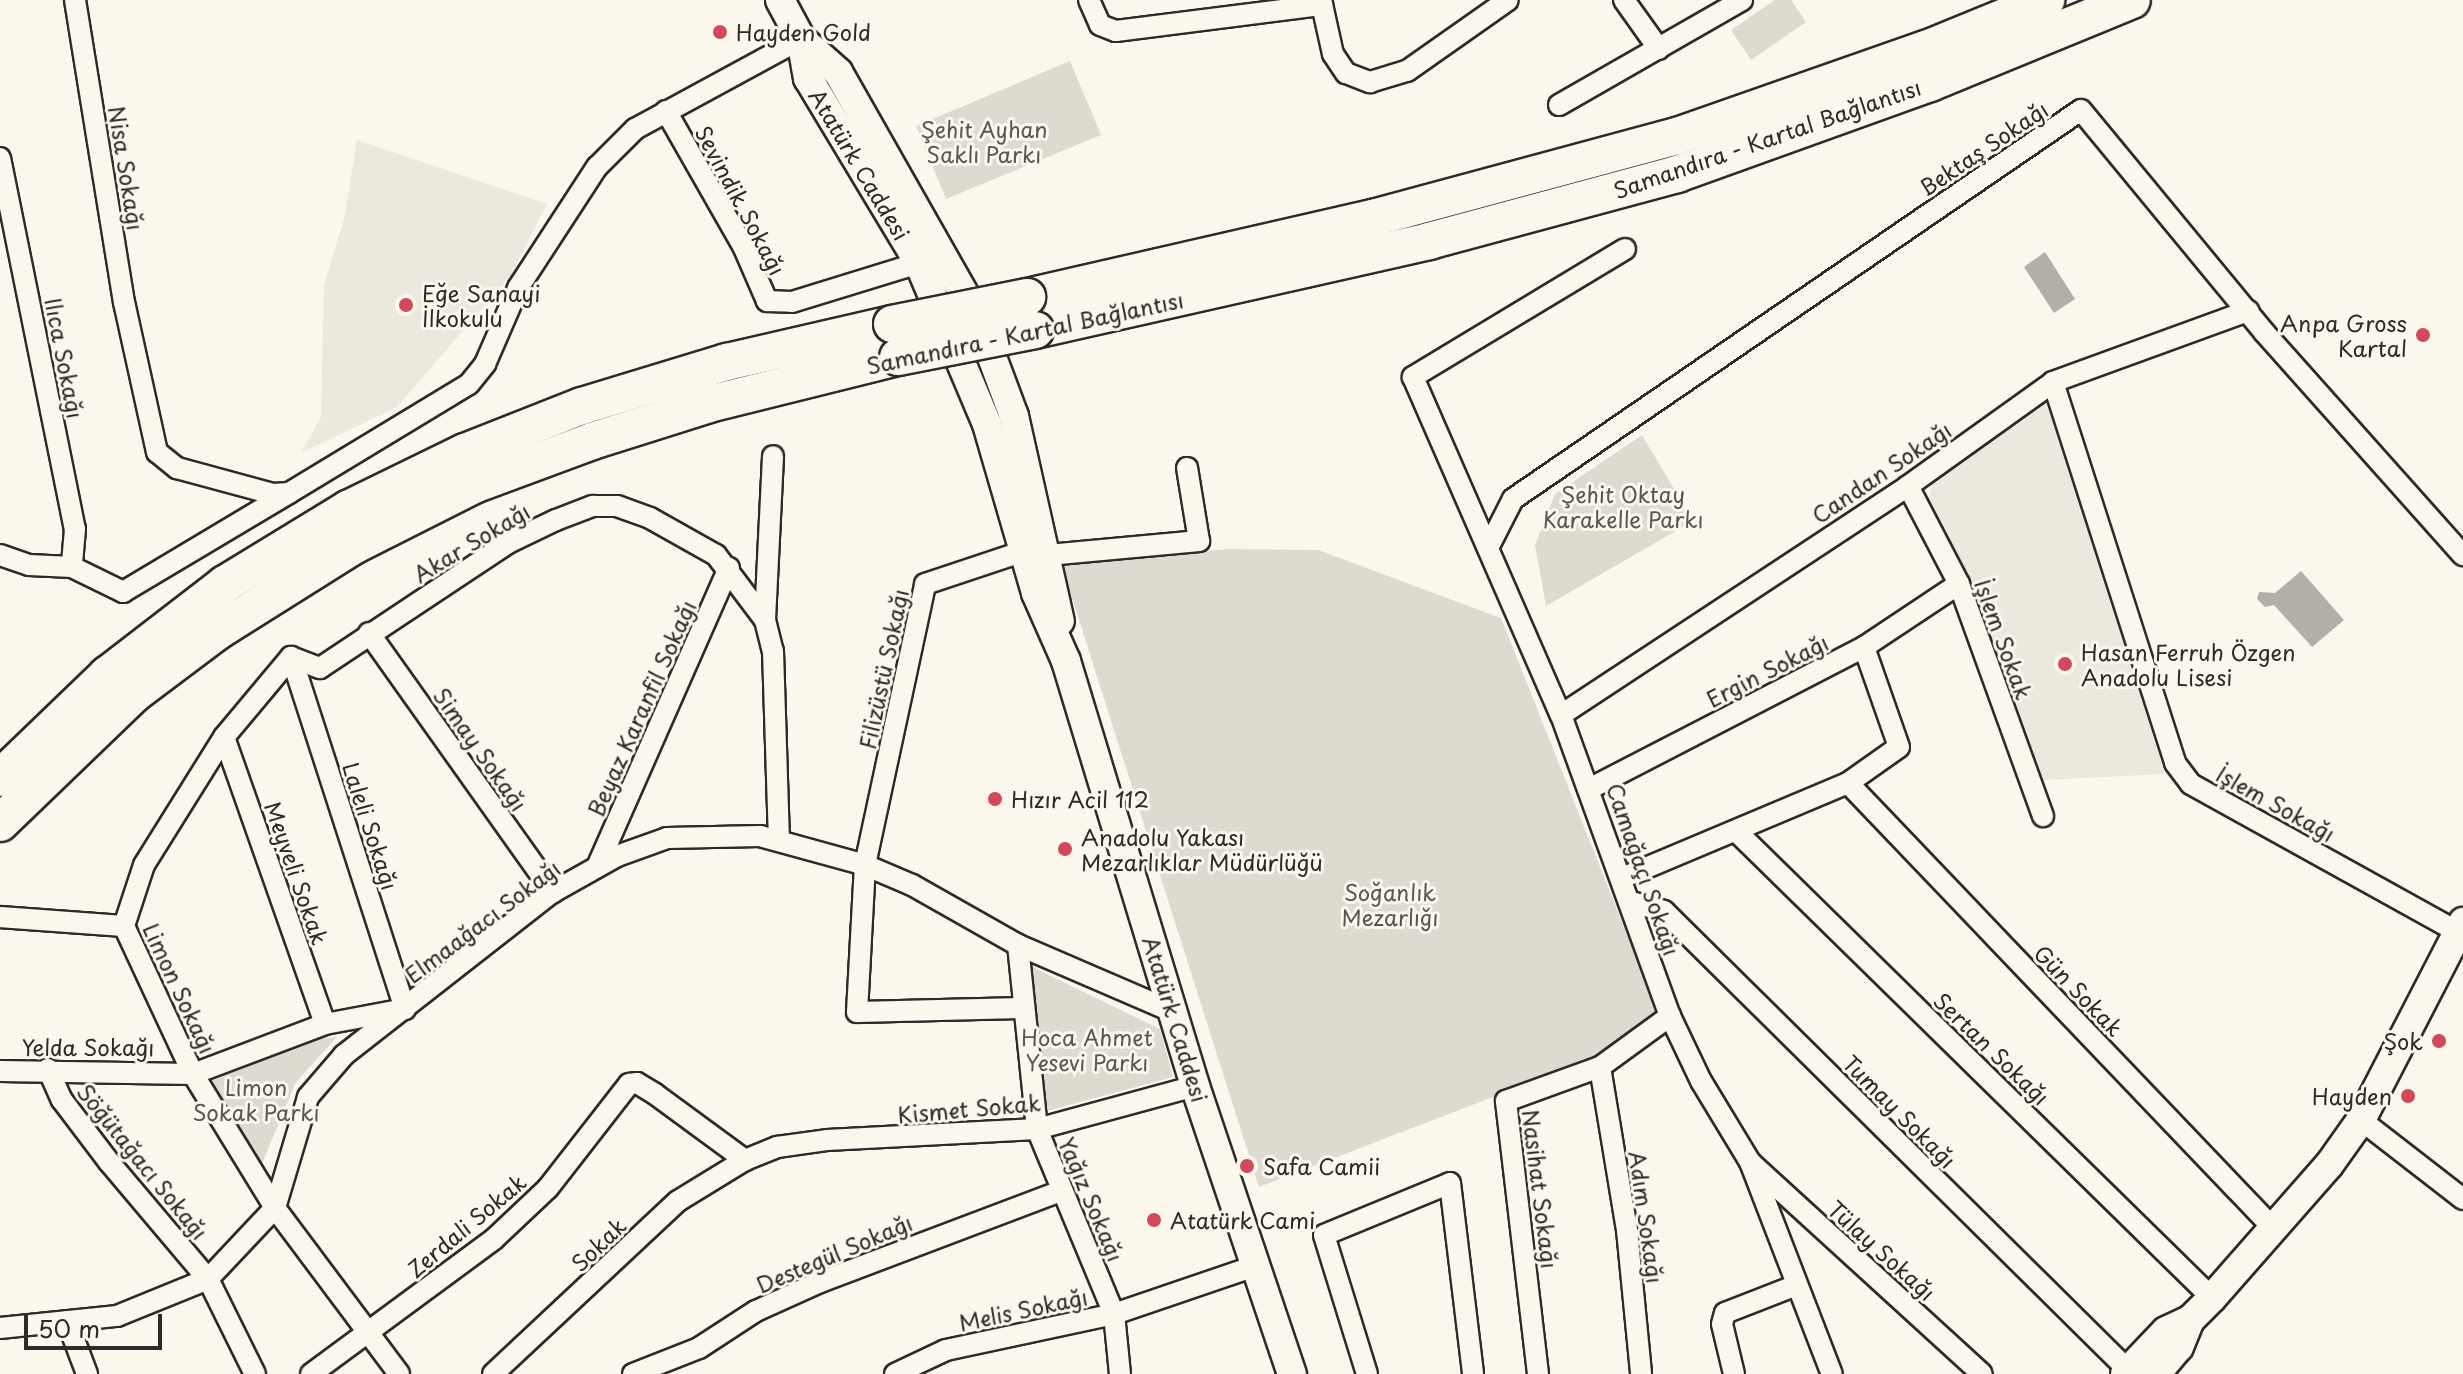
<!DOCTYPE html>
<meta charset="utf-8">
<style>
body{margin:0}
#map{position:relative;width:2463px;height:1374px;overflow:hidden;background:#fbf7ec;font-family:"Playpen Sans",sans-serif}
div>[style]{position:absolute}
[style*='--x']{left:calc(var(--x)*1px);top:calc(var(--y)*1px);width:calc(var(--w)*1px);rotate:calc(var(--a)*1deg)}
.built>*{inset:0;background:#ebe8de}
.green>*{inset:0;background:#dddad0}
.water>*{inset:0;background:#b1afa7}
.roads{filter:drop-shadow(2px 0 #2b2b2b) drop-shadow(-2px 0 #2b2b2b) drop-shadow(0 2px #2b2b2b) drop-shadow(0 -2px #2b2b2b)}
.street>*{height:20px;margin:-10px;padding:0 10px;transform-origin:10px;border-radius:10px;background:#fbf7ec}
.secondary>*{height:28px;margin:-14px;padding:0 14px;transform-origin:14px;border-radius:14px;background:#fbf7ec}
.highway>*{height:36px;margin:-18px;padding:0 18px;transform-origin:18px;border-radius:18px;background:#fbf7ec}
.bridges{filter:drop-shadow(2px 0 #2b2b2b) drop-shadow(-2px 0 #2b2b2b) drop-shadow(0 2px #2b2b2b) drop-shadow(0 -2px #2b2b2b)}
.highway-bridge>*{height:36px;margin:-18px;padding:0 18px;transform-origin:18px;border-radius:18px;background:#fbf7ec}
.dots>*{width:22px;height:22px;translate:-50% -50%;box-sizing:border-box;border:4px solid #fbf7ec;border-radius:50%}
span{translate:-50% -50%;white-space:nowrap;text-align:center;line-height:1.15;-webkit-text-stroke:6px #fbf7ec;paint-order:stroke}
.poi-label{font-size:22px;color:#2b2b2b}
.left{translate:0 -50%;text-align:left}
.right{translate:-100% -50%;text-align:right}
.park-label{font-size:22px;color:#585754}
.street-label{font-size:22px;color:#2b2b2b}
.scale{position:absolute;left:24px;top:1314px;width:138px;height:36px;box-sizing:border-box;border:4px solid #2b2b2b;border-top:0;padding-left:10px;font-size:24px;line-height:28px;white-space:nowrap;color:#2b2b2b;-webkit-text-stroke:6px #fbf7ec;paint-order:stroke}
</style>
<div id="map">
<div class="built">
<i style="clip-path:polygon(357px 140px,547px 204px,511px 275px,397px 407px,301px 453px,321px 417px,324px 285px,344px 219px)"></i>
<i style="clip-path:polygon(2049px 395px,2165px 774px,2043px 780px,1958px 554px,1928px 505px,1934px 473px)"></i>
</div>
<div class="green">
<i style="clip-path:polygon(1775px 0,1791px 0,1806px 22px,1751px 60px,1731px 30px)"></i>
<i style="clip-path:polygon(1070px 61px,1101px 135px,946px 199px,916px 126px)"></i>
<i style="clip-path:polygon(1642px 435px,1693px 521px,1546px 606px,1535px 545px,1555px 494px)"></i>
<i style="clip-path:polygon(1228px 549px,1318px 550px,1501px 618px,1657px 1010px,1647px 1031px,1592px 1059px,1259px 1187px,1061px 563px)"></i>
<i style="clip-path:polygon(1024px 963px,1160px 1029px,1173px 1077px,1047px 1111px)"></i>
<i style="clip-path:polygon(337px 1037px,296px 1082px,261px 1166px,209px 1082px,318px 1039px)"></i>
</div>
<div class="water">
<i style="clip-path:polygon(2045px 252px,2075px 299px,2054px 313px,2024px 267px)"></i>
<i style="clip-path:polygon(2301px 571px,2344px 620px,2312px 647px,2274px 605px,2265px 607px,2257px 599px,2259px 592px,2275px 593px)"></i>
</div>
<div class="roads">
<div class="street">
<i style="--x:75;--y:0;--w:306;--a:80.8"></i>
<i style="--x:124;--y:302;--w:154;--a:77.6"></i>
<i style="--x:157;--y:452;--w:26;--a:39"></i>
<i style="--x:177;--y:468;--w:99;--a:15.2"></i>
<i style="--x:273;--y:494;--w:16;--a:-4"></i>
<i style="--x:289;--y:493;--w:210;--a:-31.2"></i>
<i style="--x:469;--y:384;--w:26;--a:-51"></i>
<i style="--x:485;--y:364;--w:83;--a:-66.5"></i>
<i style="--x:518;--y:288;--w:145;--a:-56.9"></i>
<i style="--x:597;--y:167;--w:54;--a:-45"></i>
<i style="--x:635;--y:129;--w:189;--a:-28.5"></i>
<i style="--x:1089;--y:0;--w:27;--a:66"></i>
<i style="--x:1100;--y:25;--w:17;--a:21"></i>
<i style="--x:1116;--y:31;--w:208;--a:-7.2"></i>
<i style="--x:1321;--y:0;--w:55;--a:77.5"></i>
<i style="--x:1333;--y:54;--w:23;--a:56"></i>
<i style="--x:1346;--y:73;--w:26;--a:21"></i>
<i style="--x:1370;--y:82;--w:39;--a:-17"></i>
<i style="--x:1407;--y:71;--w:123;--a:-35.1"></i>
<i style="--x:1624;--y:0;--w:60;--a:54.5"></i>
<i style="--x:1559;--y:105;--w:211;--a:-29.8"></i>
<i style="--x:666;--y:111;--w:158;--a:60.3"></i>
<i style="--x:744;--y:248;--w:58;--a:66.5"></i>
<i style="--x:767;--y:301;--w:25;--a:2"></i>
<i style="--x:792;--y:302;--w:133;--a:-17.1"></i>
<i style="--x:0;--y:158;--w:379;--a:78.6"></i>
<i style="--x:75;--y:529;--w:38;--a:95"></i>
<i style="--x:1625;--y:249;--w:248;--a:148.9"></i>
<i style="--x:1413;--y:377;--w:369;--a:66.4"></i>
<i style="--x:1561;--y:715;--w:320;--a:70.1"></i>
<i style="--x:1670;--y:1016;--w:72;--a:64.5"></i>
<i style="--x:1701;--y:1081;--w:95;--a:58.8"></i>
<i style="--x:1750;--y:1162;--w:227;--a:68.9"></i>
<i style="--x:2053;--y:382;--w:400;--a:72.2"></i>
<i style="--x:2175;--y:763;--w:26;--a:53"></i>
<i style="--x:2191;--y:784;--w:305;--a:29"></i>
<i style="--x:1908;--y:486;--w:110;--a:62.5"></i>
<i style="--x:1959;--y:584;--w:247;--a:70.1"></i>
<i style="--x:1488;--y:548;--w:55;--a:-63"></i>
<i style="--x:1513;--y:499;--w:688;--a:-34.41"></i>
<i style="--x:2081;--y:110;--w:288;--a:50.5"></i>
<i style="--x:2264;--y:332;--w:299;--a:48.3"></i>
<i style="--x:0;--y:555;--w:31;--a:19"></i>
<i style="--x:29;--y:565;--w:43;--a:2.7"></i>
<i style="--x:72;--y:567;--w:57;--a:26.1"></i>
<i style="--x:123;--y:592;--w:193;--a:-30.8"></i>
<i style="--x:1048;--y:555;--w:152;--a:-5.3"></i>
<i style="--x:1199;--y:541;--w:74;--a:-99.3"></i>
<i style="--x:765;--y:620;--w:164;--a:-87.2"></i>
<i style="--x:369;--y:633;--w:318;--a:54.6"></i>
<i style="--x:291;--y:657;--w:104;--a:129.9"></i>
<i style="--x:224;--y:737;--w:151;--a:122"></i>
<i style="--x:144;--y:865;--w:64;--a:108.2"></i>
<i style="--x:124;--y:926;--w:163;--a:65"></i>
<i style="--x:193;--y:1074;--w:157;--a:58.5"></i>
<i style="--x:275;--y:1208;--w:207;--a:53.2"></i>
<i style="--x:291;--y:657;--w:31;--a:21"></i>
<i style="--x:320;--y:668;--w:226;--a:-33.6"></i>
<i style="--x:508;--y:543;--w:53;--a:-25.6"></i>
<i style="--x:556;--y:520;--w:40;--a:-21"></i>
<i style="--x:593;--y:506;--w:24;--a:0"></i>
<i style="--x:617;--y:506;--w:35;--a:20"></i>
<i style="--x:650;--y:518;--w:76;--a:29.3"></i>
<i style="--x:716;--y:555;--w:81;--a:53"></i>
<i style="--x:765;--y:620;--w:32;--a:76"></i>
<i style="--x:773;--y:651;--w:190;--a:88.2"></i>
<i style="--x:1561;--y:715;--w:416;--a:-33.4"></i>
<i style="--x:1908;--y:486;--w:178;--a:-35.6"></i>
<i style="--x:2053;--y:382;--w:208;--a:-20"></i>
<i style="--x:224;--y:737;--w:304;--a:70.6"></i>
<i style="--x:1848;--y:783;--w:618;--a:46.31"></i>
<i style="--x:1591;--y:788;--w:307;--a:-27.3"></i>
<i style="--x:1864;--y:647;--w:114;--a:-33.6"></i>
<i style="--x:1737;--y:832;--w:665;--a:44.45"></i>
<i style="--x:597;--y:867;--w:327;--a:-66.2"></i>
<i style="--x:1622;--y:878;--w:245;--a:-22.8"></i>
<i style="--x:1848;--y:783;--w:62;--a:-35.2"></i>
<i style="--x:1899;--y:747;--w:106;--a:-109.3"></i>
<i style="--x:1631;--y:902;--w:34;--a:15"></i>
<i style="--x:1664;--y:911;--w:653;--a:44.69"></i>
<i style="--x:0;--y:917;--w:124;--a:4.2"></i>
<i style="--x:1018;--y:945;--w:185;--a:84.1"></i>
<i style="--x:1037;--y:1129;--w:200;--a:67.4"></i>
<i style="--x:1114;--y:1314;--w:60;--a:84.3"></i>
<i style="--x:1022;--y:1008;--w:165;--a:178.6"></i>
<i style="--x:857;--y:1012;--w:147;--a:-86.9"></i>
<i style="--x:865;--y:865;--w:287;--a:-77.9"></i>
<i style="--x:925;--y:584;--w:104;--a:-18.4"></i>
<i style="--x:1600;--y:1067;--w:165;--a:80.6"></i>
<i style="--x:1627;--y:1230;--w:145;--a:84.4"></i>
<i style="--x:48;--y:1069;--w:34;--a:66"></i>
<i style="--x:62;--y:1100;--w:78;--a:52.8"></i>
<i style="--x:109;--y:1162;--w:153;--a:49.8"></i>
<i style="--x:208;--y:1279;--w:106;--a:63.7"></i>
<i style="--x:0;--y:1071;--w:193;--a:0.9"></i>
<i style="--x:193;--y:1074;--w:141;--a:-20.7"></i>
<i style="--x:325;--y:1024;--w:81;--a:-10.6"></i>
<i style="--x:405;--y:1009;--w:370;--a:-107.9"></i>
<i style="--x:2361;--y:1120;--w:129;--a:37.8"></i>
<i style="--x:1752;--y:1164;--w:311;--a:42.4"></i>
<i style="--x:67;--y:1321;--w:57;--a:69.3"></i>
<i style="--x:0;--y:1328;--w:118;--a:-5.9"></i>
<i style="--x:117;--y:1316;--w:98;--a:-22.1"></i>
<i style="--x:208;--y:1279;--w:98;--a:-46.7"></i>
<i style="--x:275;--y:1208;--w:116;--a:-73.4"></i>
<i style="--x:308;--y:1097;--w:55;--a:-49.4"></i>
<i style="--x:344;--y:1055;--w:265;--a:-38"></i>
<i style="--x:553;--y:892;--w:73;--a:-29.4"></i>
<i style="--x:617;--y:856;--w:53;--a:-19.8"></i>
<i style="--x:667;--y:838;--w:93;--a:-1.2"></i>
<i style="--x:760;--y:836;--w:109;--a:15.4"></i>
<i style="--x:865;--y:865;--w:51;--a:23.1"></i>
<i style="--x:912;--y:885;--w:122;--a:29.5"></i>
<i style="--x:1018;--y:945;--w:172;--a:23.3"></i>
<i style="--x:311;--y:1374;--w:227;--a:-36.4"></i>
<i style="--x:494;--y:1239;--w:74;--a:-43.4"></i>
<i style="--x:548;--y:1188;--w:132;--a:-52.1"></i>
<i style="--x:629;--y:1084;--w:8;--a:-7"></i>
<i style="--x:637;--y:1083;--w:21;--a:31"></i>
<i style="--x:655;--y:1094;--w:112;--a:36.3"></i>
<i style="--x:493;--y:1374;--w:253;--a:-43.1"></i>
<i style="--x:678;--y:1201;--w:79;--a:-31.5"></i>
<i style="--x:745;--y:1160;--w:35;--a:-22"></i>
<i style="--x:777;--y:1147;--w:50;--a:-8"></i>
<i style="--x:827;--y:1140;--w:210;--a:-3"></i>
<i style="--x:1037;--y:1129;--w:164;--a:-15.2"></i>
<i style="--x:633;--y:1374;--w:71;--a:-21.5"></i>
<i style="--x:699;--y:1348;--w:68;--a:-33"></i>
<i style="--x:756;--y:1311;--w:70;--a:-24.4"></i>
<i style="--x:820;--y:1282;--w:258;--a:-20.7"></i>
<i style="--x:895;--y:1374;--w:56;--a:-25.2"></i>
<i style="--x:946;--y:1350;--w:172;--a:-12.1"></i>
<i style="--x:1114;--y:1314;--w:149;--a:-18.8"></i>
<i style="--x:1367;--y:1374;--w:145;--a:-107.2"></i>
<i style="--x:1324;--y:1235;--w:136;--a:-22.4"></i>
<i style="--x:1450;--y:1183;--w:192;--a:83.1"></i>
<i style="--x:1538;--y:1374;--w:275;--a:-96.7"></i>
<i style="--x:1506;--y:1101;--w:100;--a:-19.9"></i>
<i style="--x:1600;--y:1067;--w:87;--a:-36.1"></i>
<i style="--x:1734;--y:1374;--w:51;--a:-103.5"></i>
<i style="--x:1722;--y:1324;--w:11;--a:-75"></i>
<i style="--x:1725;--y:1313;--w:77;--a:-21.3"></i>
</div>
<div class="secondary">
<i style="--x:780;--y:0;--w:44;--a:61.7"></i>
<i style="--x:801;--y:39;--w:40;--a:80"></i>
<i style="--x:808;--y:78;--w:216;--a:59"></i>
<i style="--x:919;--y:263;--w:175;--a:67.1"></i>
<i style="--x:987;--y:424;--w:176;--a:73.8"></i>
<i style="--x:1036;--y:593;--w:74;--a:66.2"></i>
<i style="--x:1066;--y:661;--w:444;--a:73.1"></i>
<i style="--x:1195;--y:1086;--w:304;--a:71.4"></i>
<i style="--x:801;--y:39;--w:50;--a:41.7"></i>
<i style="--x:838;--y:72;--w:282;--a:60.4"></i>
<i style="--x:977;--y:317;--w:106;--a:69.5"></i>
<i style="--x:1014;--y:416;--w:210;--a:77.4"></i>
<i style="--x:2125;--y:1374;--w:59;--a:-46.4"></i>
<i style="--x:2166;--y:1331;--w:26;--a:-25"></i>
<i style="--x:2190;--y:1320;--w:31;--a:-45"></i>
<i style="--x:2212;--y:1298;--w:177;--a:-48.7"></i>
<i style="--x:2329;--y:1165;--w:55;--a:-54.6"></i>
<i style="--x:2361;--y:1120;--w:223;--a:-62.7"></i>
<i style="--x:2156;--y:1374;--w:35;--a:-50"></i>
<i style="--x:2179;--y:1347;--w:29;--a:-68"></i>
</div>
<div class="highway">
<i style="--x:1027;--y:297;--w:355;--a:-12.9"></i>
<i style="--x:1373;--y:218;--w:315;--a:-15.1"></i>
<i style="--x:1677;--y:136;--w:264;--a:-19.3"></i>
<i style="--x:1926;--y:49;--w:130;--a:-22.2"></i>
<i style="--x:1035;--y:330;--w:404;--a:-12.7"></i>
<i style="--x:1429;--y:241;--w:257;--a:-15.1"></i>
<i style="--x:1677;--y:174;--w:269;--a:-19.8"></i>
<i style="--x:1930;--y:83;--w:218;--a:-22.3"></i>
<i style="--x:0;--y:778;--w:149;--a:-43.9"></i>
<i style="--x:107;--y:675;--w:149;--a:-37.6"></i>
<i style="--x:225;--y:584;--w:144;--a:-31.4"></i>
<i style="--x:348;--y:509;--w:130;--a:-26"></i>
<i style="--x:465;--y:452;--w:126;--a:-21.5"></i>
<i style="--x:582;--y:406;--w:152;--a:-16.9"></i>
<i style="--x:727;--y:362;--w:169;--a:-13"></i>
<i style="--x:0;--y:823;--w:186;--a:-43.9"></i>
<i style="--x:134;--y:694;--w:105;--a:-36.9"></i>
<i style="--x:218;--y:631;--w:160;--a:-32.2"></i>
<i style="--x:353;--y:546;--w:136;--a:-26.8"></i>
<i style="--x:474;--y:485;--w:126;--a:-20.4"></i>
<i style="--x:592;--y:441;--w:123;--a:-17.5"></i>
<i style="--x:709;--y:404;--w:195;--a:-14"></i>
</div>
</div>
<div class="bridges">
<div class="highway-bridge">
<i style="--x:892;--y:324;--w:138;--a:-11.3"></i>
<i style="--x:898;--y:357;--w:140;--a:-11.1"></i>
</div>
</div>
<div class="dots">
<i style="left:720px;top:32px;background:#d1495b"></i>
<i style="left:406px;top:305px;background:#d1495b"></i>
<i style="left:2423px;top:335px;background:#d1495b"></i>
<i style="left:2065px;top:664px;background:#d1495b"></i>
<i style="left:995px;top:799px;background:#d1495b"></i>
<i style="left:1065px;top:849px;background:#d1495b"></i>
<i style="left:2439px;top:1041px;background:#d1495b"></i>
<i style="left:2408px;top:1096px;background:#d1495b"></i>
<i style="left:1247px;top:1166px;background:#d1495b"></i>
<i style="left:1154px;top:1220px;background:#d1495b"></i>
</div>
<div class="poi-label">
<span class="left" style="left:736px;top:32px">Hayden Gold</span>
<span class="left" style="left:422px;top:305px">Eğe Sanayi<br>İlkokulu</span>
<span class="right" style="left:2407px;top:335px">Anpa Gross<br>Kartal</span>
<span class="left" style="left:2081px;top:664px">Hasan Ferruh Özgen<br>Anadolu Lisesi</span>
<span class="left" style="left:1011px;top:799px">Hızır Acil 112</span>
<span class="left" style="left:1081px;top:849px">Anadolu Yakası<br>Mezarlıklar Müdürlüğü</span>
<span class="right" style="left:2423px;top:1041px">Şok</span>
<span class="right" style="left:2392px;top:1096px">Hayden</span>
<span class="left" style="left:1263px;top:1166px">Safa Camii</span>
<span class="left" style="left:1170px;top:1220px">Atatürk Cami</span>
</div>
<div class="park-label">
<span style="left:984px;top:141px">Şehit Ayhan<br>Saklı Parkı</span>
<span style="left:1623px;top:506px">Şehit Oktay<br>Karakelle Parkı</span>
<span style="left:1390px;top:904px">Soğanlık<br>Mezarlığı</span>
<span style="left:1087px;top:1049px">Hoca Ahmet<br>Yesevi Parkı</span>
<span style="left:256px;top:1099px">Limon<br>Sokak Parkı</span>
</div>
<div class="street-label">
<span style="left:1767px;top:138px;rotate:-19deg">Samandıra - Kartal Bağlantısı</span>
<span style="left:1983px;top:148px;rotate:-34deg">Bektaş Sokağı</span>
<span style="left:860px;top:164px;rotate:59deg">Atatürk Caddesi</span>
<span style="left:127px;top:168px;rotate:81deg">Nisa Sokağı</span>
<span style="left:741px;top:200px;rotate:62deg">Sevindik Sokağı</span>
<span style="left:1025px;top:332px;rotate:-12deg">Samandıra - Kartal Bağlantısı</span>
<span style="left:65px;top:358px;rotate:79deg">Ilıca Sokağı</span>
<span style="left:1881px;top:472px;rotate:-34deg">Candan Sokağı</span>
<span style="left:471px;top:542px;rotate:-31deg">Akar Sokağı</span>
<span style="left:2004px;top:639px;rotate:70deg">İşlem Sokak</span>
<span style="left:883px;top:669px;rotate:-78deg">Filizüstü Sokağı</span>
<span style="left:1767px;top:670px;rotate:-27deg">Ergin Sokağı</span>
<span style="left:641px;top:708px;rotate:-66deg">Beyaz Karanfil Sokağı</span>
<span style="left:481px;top:749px;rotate:55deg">Simay Sokağı</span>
<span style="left:2276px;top:803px;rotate:29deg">İşlem Sokağı</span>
<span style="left:371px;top:826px;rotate:72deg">Laleli Sokağı</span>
<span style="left:1644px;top:869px;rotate:71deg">Camağaçı Sokağı</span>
<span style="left:297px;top:873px;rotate:71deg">Meyveli Sokak</span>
<span style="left:482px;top:921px;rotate:-37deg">Elmaağacı Sokağı</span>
<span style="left:180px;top:988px;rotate:65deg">Limon Sokağı</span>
<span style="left:2079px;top:990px;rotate:46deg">Gün Sokak</span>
<span style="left:1176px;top:1019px;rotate:73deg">Atatürk Caddesi</span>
<span style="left:88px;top:1047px">Yelda Sokağı</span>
<span style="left:1992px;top:1048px;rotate:44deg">Sertan Sokağı</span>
<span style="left:969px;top:1108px;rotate:-5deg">Kismet Sokak</span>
<span style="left:1900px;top:1111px;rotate:45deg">Tumay Sokağı</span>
<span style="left:143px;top:1161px;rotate:51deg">Söğütağacı Sokağı</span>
<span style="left:1541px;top:1189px;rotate:83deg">Nasihat Sokağı</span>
<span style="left:1092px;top:1199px;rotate:67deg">Yağız Sokağı</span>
<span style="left:1647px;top:1217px;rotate:82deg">Adım Sokağı</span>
<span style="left:466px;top:1225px;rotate:-40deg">Zerdali Sokak</span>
<span style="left:598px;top:1244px;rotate:-44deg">Sokak</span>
<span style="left:1882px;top:1250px;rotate:42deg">Tülay Sokağı</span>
<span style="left:834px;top:1253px;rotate:-23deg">Destegül Sokağı</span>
<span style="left:1023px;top:1309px;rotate:-12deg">Melis Sokağı</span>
</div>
<div class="scale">50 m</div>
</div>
